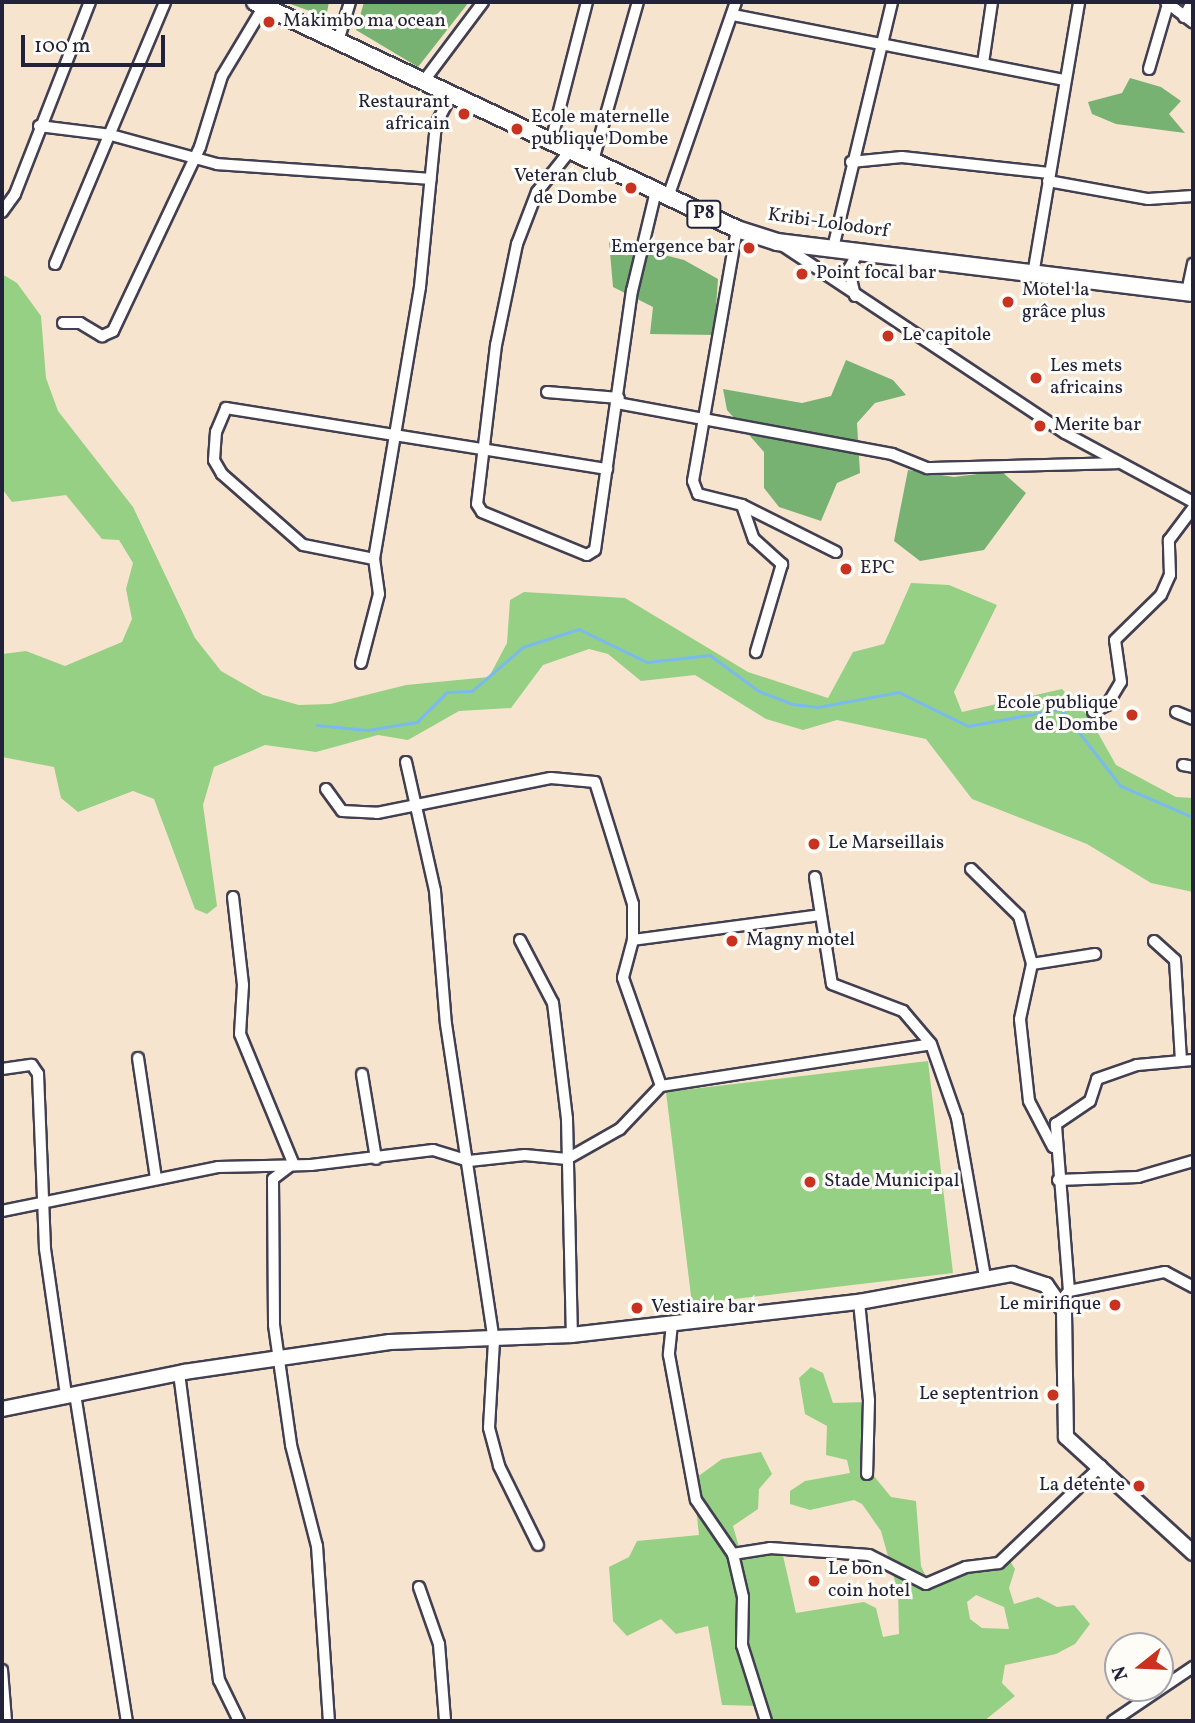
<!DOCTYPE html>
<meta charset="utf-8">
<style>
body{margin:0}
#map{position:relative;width:1195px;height:1723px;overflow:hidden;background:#f7e4ce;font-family:Vollkorn,serif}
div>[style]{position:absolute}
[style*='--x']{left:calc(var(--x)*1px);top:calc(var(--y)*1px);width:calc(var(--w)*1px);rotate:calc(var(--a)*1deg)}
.green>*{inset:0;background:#96d084}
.forest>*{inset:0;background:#78b272}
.stream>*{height:2.5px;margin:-1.25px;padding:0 1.25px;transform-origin:1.25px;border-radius:1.25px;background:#7abaee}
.roads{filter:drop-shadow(2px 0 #423f51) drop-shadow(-2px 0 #423f51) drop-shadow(0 2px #423f51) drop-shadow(0 -2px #423f51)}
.street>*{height:10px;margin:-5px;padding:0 5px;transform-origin:5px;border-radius:5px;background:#fff}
.secondary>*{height:14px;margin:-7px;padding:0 7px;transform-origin:7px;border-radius:7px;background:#fff}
.primary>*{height:16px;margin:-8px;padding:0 8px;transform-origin:8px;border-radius:8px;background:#fff}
.dots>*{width:19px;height:19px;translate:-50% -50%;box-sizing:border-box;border:4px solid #fdfcf7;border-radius:50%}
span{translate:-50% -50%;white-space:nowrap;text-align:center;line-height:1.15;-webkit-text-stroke:6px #fdfcf7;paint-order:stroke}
.shield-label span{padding:2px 5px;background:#fdfcf7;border:2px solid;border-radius:5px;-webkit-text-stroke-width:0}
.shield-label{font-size:18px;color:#22223b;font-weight:700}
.poi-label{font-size:19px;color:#22223b}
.left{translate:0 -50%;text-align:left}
.right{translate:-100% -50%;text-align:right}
.street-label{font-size:19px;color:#22223b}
.frame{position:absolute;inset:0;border:4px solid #22223b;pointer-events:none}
.north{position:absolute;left:1104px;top:1632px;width:70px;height:70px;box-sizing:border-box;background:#fdfcf7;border:2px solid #a5a5ac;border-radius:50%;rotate:252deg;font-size:19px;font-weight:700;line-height:28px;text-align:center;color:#22223b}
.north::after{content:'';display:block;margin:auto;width:24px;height:32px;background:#c8321e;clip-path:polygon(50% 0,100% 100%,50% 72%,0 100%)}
.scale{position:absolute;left:21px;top:35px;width:144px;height:32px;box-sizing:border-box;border:4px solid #22223b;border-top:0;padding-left:9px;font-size:21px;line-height:24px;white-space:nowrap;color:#22223b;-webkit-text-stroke:5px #fdfcf7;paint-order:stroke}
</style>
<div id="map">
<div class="green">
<i style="clip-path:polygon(2px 274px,17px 283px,41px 316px,46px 378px,58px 411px,133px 507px,195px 638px,221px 671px,263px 695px,299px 705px,330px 704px,406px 685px,489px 677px,507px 643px,510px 600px,524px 592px,625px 598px,748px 672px,828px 698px,853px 652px,884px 644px,911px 583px,949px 585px,997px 605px,954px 692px,962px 712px,1062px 689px,1089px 717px,1116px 765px,1176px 797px,1193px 798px,1193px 892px,1151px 883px,1087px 844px,972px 799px,926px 739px,837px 720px,803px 730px,766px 719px,695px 675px,641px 681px,608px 654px,589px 649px,543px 665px,511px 708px,459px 711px,408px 740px,378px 735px,316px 752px,265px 745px,214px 767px,203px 805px,217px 906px,207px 914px,195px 909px,154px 799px,133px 791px,78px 812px,61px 798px,54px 767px,2px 757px,2px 654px,26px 651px,65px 666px,122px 642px,132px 619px,126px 589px,133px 563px,119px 540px,102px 539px,66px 495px,12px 502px,3px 490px)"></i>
<i style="clip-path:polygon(928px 1061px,953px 1273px,692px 1304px,666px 1092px)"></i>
<i style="clip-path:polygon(evenodd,811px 1367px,823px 1373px,833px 1403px,867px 1402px,869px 1470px,891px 1497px,916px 1501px,921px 1566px,930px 1585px,1007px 1556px,1015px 1569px,1009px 1588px,1014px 1604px,1038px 1597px,1057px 1607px,1074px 1605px,1090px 1624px,1075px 1644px,1056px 1654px,1005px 1665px,1002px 1683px,1015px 1696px,984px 1721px,767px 1721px,759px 1706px,722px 1705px,708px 1626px,676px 1634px,661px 1619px,627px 1636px,613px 1621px,609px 1567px,629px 1557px,637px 1541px,699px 1535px,693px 1480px,722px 1459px,761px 1452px,772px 1474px,759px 1489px,758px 1509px,733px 1526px,739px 1547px,782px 1551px,796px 1613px,864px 1602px,876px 1608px,883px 1637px,899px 1634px,898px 1592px,881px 1531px,862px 1504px,854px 1500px,810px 1510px,790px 1504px,790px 1491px,805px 1481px,850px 1473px,847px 1460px,826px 1455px,827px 1426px,805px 1414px,799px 1378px,811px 1367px,976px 1595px,1004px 1607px,1009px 1629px,982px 1628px,970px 1619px,967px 1602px,976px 1595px)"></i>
</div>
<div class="forest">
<i style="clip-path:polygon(285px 2px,329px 2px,326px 17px)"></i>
<i style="clip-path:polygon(364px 2px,469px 2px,418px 67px,356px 30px)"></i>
<i style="clip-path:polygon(1130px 78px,1161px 87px,1181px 101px,1169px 114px,1185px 133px,1116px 124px,1092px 114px,1088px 102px,1122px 93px)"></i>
<i style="clip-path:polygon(609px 241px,684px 260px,718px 279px,714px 335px,650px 334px,653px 307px,613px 287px)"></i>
<i style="clip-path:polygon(846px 360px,893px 380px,906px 395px,875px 403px,857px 423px,860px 473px,837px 483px,821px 521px,779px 507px,764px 488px,764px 452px,727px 410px,723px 389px,802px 403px,831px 396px)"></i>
<i style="clip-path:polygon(908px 470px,954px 477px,1001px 471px,1026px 493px,984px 550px,920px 561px,894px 541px)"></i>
</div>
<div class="stream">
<i style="--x:317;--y:725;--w:50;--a:5.7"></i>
<i style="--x:367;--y:730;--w:51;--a:-9.1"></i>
<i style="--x:417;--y:722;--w:42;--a:-45"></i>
<i style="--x:447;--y:692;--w:25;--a:-2"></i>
<i style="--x:472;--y:691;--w:67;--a:-40.8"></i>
<i style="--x:523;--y:647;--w:59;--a:-17.8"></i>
<i style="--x:579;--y:629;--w:76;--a:25.9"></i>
<i style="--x:647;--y:662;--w:63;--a:-6.3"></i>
<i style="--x:710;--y:655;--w:61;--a:36.3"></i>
<i style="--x:759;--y:691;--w:36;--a:21"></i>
<i style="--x:793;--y:704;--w:25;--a:7"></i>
<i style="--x:818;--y:707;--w:82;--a:-10.5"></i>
<i style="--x:899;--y:692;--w:77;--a:26.2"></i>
<i style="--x:968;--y:726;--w:95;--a:-10.4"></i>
<i style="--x:1061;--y:709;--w:98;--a:52.1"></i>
<i style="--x:1121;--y:786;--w:78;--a:23.3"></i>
</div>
<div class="roads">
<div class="street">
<i style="--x:1166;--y:2;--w:34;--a:37"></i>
<i style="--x:733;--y:15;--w:338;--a:11.1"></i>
<i style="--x:1184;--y:17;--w:17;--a:-62"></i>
<i style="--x:339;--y:38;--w:38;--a:-73"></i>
<i style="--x:983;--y:63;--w:62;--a:-81.6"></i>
<i style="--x:1149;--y:69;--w:68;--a:-73.7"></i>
<i style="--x:423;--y:82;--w:100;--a:-53.1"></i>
<i style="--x:39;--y:126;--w:73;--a:7.1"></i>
<i style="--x:111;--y:135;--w:110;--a:15.3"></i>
<i style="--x:217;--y:164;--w:214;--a:4"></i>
<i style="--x:552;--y:138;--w:140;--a:-75.6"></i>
<i style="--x:573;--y:147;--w:58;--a:128.7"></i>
<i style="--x:537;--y:192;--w:56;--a:111"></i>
<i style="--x:517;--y:244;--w:103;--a:101.7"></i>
<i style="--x:496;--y:345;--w:160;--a:96.8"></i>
<i style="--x:477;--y:504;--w:9;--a:58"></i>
<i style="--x:482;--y:512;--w:113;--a:22.3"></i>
<i style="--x:587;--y:555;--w:9;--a:-32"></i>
<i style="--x:595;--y:550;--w:262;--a:-81.9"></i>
<i style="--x:632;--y:291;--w:103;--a:-76.5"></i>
<i style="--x:594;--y:157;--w:161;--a:-74.2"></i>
<i style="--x:851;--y:162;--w:51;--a:-5.6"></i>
<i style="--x:902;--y:157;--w:148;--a:6.2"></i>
<i style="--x:1048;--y:181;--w:102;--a:10.2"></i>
<i style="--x:1148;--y:199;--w:45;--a:-3.8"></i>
<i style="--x:668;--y:197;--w:207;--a:-70.8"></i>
<i style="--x:2;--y:212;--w:22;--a:-54"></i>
<i style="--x:15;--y:194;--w:206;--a:-68.7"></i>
<i style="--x:737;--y:229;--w:256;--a:99.9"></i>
<i style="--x:693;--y:481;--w:14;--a:69"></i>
<i style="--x:698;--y:494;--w:45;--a:14"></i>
<i style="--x:742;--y:505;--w:36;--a:71"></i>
<i style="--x:754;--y:539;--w:38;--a:42"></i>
<i style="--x:782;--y:564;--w:92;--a:106.5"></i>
<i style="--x:779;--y:243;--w:343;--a:33.6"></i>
<i style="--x:1065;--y:433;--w:145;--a:28.3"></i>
<i style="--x:833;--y:248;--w:253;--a:-76.5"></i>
<i style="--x:55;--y:264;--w:284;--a:-67.2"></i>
<i style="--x:1034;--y:269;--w:271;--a:-80.4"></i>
<i style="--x:1187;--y:292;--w:29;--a:-78"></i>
<i style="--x:855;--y:296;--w:28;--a:-103"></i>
<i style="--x:849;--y:269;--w:21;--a:-62"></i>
<i style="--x:63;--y:323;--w:17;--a:0"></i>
<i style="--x:80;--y:323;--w:26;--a:31"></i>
<i style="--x:102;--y:336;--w:12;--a:-24"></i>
<i style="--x:113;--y:331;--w:204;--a:-64.7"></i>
<i style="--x:200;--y:147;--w:74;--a:-72.8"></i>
<i style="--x:222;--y:76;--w:82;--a:-59"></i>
<i style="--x:547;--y:392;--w:72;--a:4.8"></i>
<i style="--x:617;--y:403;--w:280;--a:10.5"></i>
<i style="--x:892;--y:454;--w:38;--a:22"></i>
<i style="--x:927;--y:468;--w:190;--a:-1.5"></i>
<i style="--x:742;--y:505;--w:105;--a:26.6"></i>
<i style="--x:374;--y:559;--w:72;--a:-168.8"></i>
<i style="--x:303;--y:545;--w:108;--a:-138.8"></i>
<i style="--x:222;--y:474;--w:16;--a:-120"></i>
<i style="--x:214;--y:460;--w:28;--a:-86"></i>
<i style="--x:216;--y:432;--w:26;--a:-67"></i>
<i style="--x:226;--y:408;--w:386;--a:9.1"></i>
<i style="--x:361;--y:663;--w:71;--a:-75.4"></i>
<i style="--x:379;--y:594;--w:35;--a:-98"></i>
<i style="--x:374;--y:559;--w:276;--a:-80.4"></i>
<i style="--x:420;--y:287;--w:164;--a:-84.4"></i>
<i style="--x:436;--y:124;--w:32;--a:-62"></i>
<i style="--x:1093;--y:712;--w:16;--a:-27"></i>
<i style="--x:1107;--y:705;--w:27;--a:-59"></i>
<i style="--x:1121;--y:682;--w:42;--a:-98.1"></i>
<i style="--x:1115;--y:640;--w:64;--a:-44.4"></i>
<i style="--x:1161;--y:595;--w:22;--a:-66"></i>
<i style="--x:1170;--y:575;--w:35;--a:-92"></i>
<i style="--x:1169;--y:540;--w:40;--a:-53"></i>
<i style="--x:1176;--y:712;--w:18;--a:22"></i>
<i style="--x:406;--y:762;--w:132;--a:77.3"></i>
<i style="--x:435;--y:891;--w:133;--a:85.3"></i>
<i style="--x:446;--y:1024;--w:321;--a:81.4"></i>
<i style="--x:494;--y:1341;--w:87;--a:93.3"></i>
<i style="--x:489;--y:1428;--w:39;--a:75"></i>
<i style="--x:499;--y:1466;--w:88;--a:63.7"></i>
<i style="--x:1183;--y:765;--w:10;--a:11"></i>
<i style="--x:326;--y:789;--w:27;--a:54"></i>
<i style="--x:342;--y:811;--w:35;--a:3"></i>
<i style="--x:377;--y:813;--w:177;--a:-11.4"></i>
<i style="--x:551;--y:778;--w:44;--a:5.2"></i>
<i style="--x:595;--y:782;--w:128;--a:72.7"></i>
<i style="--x:633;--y:904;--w:36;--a:90"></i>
<i style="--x:633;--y:940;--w:39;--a:105"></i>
<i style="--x:623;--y:978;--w:114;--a:70.6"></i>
<i style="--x:971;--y:869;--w:67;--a:44.4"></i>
<i style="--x:1019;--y:916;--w:50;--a:74.8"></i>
<i style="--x:815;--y:877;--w:108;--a:81"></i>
<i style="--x:832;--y:984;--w:76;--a:20.8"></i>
<i style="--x:903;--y:1011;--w:43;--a:49.7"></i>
<i style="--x:233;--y:897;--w:89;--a:83.5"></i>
<i style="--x:243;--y:985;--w:49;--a:93.5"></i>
<i style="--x:240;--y:1034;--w:142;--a:67.6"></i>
<i style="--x:520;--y:940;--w:71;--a:62.4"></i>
<i style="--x:553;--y:1003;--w:117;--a:83.1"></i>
<i style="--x:567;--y:1119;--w:216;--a:88.7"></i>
<i style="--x:633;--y:940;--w:189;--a:-7.6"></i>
<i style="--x:1154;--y:941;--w:28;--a:42"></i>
<i style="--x:1175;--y:960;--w:101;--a:86.6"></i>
<i style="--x:138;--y:1058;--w:122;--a:81.5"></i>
<i style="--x:2;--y:1069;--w:30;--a:-8"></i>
<i style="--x:32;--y:1065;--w:11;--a:56"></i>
<i style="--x:38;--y:1074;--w:175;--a:87.7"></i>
<i style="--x:45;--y:1249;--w:148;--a:81.8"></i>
<i style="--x:362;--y:1074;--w:86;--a:80.6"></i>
<i style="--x:1053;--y:1147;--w:52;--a:-117.6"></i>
<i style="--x:1029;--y:1101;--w:82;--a:-96.3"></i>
<i style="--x:1020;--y:1019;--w:56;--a:-77.7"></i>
<i style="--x:1032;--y:964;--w:64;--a:-9"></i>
<i style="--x:290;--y:1166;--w:21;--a:143"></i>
<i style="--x:273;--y:1179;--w:146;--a:89.6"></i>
<i style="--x:274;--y:1325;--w:121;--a:81.9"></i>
<i style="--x:291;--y:1445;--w:104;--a:75.6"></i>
<i style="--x:317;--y:1546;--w:175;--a:86.1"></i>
<i style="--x:1058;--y:1180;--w:80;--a:-2.1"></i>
<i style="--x:1138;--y:1177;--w:57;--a:-16.2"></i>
<i style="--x:2;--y:1211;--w:220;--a:-11.5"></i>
<i style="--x:218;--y:1167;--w:93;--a:-1.2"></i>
<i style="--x:311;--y:1165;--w:123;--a:-7"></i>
<i style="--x:433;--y:1150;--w:38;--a:17"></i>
<i style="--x:469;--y:1161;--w:56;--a:-6.1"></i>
<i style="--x:525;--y:1155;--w:42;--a:5.4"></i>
<i style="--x:567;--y:1159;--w:61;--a:-29.5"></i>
<i style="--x:620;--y:1129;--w:59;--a:-46.4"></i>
<i style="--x:661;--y:1086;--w:273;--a:-8.8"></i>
<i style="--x:931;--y:1044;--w:78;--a:70.6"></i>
<i style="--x:957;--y:1118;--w:161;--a:80"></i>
<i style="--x:1069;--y:1291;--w:98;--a:-11.2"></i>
<i style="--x:1165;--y:1272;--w:32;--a:28"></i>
<i style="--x:859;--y:1302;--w:99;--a:84.2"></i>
<i style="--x:869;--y:1400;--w:74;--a:91.5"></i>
<i style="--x:1060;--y:1302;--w:14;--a:-51"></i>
<i style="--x:1069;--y:1291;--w:168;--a:-94.5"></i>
<i style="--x:1056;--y:1124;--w:41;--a:-34.1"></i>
<i style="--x:1090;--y:1101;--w:23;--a:-72"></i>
<i style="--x:1097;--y:1079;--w:42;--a:-19.3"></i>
<i style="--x:1137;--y:1065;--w:56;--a:-5.1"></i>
<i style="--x:672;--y:1324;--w:31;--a:96"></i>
<i style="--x:669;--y:1355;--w:147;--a:79.5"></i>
<i style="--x:696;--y:1500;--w:65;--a:55.6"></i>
<i style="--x:733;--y:1554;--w:44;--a:76.9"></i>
<i style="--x:743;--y:1597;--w:48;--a:91.2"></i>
<i style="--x:742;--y:1645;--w:80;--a:72.5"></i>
<i style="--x:179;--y:1373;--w:310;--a:82.6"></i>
<i style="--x:219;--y:1680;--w:46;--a:64"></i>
<i style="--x:75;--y:1394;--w:331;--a:81"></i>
<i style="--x:733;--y:1554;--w:37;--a:-9"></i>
<i style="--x:770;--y:1548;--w:99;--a:4"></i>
<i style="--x:869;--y:1555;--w:64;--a:27"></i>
<i style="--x:926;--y:1584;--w:43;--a:-23"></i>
<i style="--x:966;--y:1567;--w:33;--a:-7"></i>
<i style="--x:999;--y:1563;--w:141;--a:-43.6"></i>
<i style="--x:419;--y:1587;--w:60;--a:70.7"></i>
<i style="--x:439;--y:1644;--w:77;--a:85.5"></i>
<i style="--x:2;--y:1670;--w:51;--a:85.5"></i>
<i style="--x:1113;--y:1721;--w:97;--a:-34"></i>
</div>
<div class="secondary">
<i style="--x:2;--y:1409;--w:186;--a:-11.5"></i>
<i style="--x:184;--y:1372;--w:208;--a:-8.3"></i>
<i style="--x:390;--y:1342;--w:182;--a:-2.2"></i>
<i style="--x:572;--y:1335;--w:289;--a:-6.6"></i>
<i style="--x:859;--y:1302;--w:156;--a:-10.4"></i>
<i style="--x:1012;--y:1274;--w:36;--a:18"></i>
<i style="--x:1046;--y:1285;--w:32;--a:55"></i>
<i style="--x:1064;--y:1311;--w:126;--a:89.1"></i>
<i style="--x:1066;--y:1437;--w:172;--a:42.4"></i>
</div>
<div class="primary">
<i style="--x:255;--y:2;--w:533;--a:25.22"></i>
<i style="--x:737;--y:229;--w:42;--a:18"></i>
<i style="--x:777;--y:242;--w:419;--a:7"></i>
</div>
</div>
<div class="dots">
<i style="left:269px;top:22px;background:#c8321e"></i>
<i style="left:464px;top:114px;background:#c8321e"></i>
<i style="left:517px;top:129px;background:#c8321e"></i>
<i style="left:631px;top:188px;background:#c8321e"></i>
<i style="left:749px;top:248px;background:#c8321e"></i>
<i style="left:802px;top:274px;background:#c8321e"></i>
<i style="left:1008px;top:302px;background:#c8321e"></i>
<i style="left:888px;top:336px;background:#c8321e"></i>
<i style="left:1036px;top:378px;background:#c8321e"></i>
<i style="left:1040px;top:426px;background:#c8321e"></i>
<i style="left:846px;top:569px;background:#c8321e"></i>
<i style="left:1132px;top:715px;background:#c8321e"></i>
<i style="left:814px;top:844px;background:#c8321e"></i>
<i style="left:732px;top:941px;background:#c8321e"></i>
<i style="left:810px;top:1182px;background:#c8321e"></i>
<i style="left:1115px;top:1305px;background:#c8321e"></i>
<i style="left:637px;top:1308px;background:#c8321e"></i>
<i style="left:1053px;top:1395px;background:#c8321e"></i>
<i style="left:1139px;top:1486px;background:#c8321e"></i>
<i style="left:814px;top:1581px;background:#c8321e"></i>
</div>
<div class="shield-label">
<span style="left:704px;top:214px">P8</span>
</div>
<div class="poi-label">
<span class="left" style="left:283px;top:22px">Makimbo ma ocean</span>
<span class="right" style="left:450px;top:114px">Restaurant<br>africain</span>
<span class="left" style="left:531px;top:129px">Ecole maternelle<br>publique Dombe</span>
<span class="right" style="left:617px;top:188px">Veteran club<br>de Dombe</span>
<span class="right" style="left:735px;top:248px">Emergence bar</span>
<span class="left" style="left:816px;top:274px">Point focal bar</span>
<span class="left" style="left:1022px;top:302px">Motel la<br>grâce plus</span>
<span class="left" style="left:902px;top:336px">Le capitole</span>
<span class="left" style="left:1050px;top:378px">Les mets<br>africains</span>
<span class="left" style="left:1054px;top:426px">Merite bar</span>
<span class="left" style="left:860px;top:569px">EPC</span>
<span class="right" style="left:1118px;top:715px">Ecole publique<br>de Dombe</span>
<span class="left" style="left:828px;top:844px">Le Marseillais</span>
<span class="left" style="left:746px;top:941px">Magny motel</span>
<span class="left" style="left:824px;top:1182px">Stade Municipal</span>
<span class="right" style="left:1101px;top:1305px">Le mirifique</span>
<span class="left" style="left:651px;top:1308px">Vestiaire bar</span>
<span class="right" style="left:1039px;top:1395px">Le septentrion</span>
<span class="right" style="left:1125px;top:1486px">La detente</span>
<span class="left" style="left:828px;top:1581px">Le bon<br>coin hotel</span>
</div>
<div class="street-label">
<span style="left:828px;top:224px;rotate:8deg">Kribi-Lolodorf</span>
</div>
<div class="frame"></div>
<div class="north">N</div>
<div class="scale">100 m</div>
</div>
